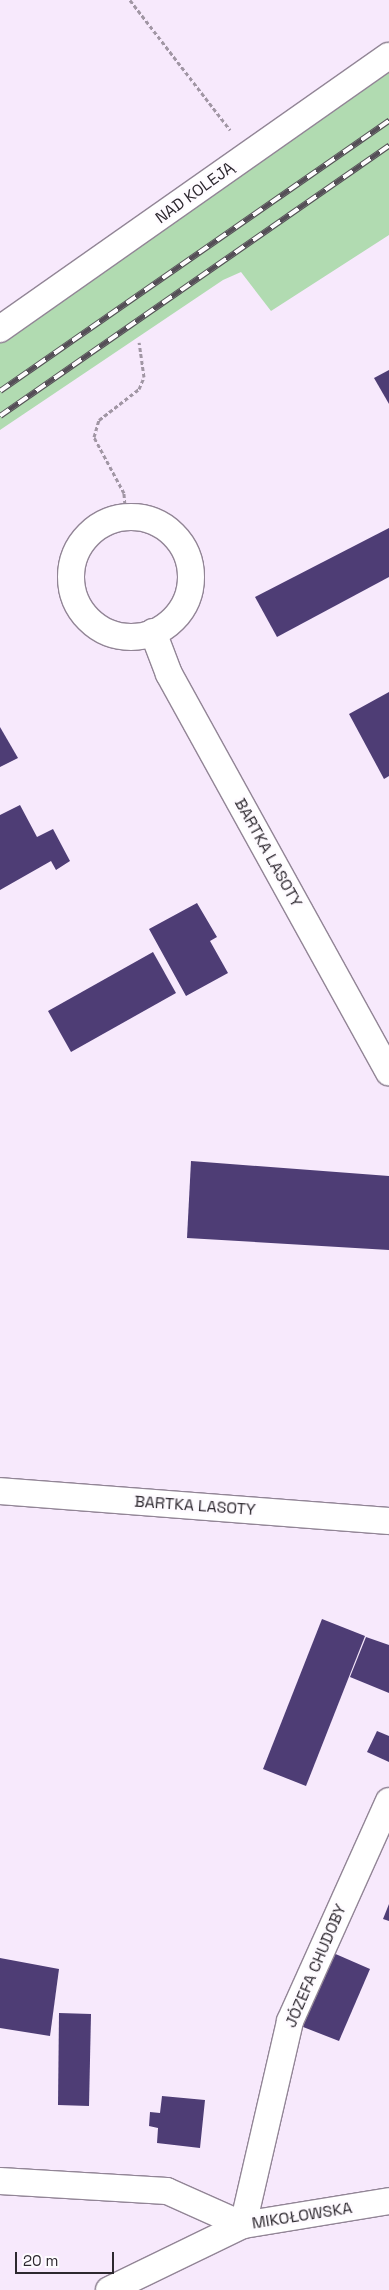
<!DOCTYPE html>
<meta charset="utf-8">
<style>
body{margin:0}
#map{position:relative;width:389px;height:2290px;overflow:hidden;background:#f7e9fc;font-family:"Space Grotesk",sans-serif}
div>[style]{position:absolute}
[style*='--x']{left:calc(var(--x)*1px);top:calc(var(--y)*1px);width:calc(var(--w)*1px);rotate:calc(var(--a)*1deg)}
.green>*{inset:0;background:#b1dbb1}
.building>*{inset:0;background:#4e3d75}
.path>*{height:3px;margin-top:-1.5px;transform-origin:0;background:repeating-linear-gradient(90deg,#a196a4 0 4px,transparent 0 6.5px)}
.roads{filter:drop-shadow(1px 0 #928596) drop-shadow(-1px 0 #928596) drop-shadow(0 1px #928596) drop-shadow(0 -1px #928596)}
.minor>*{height:26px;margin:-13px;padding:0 13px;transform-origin:13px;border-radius:13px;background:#fff}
.minor>.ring{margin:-13px;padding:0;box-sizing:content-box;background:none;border:26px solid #fff;border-radius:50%}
.rail>*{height:5.5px;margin-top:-2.75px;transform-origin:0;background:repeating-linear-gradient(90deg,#fefbff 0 11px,#554e57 0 22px);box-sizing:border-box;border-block:1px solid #554e57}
span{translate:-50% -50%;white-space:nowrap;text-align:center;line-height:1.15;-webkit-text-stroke:5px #fefbff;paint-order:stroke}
.street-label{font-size:16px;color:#2d282f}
.scale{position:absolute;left:15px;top:2252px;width:99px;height:22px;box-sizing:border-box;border:2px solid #2d282f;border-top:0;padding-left:6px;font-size:15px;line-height:18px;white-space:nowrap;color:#2d282f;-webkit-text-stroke:4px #fefbff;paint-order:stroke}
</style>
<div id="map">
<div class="green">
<i style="clip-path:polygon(389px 59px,389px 235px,271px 311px,241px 272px,223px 280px,0 430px,0 342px,240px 175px)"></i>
</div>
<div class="building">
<i style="clip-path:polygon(389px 370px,389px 404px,374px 378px)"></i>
<i style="clip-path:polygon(389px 528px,389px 577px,277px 637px,255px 597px)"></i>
<i style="clip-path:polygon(389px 692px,389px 776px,384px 779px,349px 714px)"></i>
<i style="clip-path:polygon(0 727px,18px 758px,0 767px)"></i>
<i style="clip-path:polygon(20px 805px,37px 837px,53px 829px,70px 861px,56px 870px,51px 861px,0 890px,0 815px)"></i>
<i style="clip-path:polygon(197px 903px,217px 937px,210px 941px,228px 973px,186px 996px,149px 929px)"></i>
<i style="clip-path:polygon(153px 952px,176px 993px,71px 1052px,48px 1011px)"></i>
<i style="clip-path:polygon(191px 1161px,389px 1176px,389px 1250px,187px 1238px)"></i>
<i style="clip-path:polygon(322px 1619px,365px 1636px,306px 1786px,263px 1769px)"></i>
<i style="clip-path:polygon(366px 1637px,389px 1645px,389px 1693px,350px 1677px)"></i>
<i style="clip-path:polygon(377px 1731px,389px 1736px,389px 1762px,367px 1752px)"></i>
<i style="clip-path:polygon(389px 1904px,389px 1921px,383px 1919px)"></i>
<i style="clip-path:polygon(331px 1952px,370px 1969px,339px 2041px,298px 2025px)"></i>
<i style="clip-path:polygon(0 1958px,59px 1969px,50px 2036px,0 2028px)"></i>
<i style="clip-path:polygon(59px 2013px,91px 2014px,89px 2106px,58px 2105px)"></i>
<i style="clip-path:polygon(162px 2096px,205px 2100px,200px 2148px,157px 2143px,158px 2128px,149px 2126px,150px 2112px,160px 2113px)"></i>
</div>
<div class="path">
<i style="--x:130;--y:0;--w:164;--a:52.4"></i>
<i style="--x:126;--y:517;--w:24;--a:-95"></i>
<i style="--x:124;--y:493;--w:64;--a:-118.2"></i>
<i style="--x:94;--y:437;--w:18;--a:-74"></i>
<i style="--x:99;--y:420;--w:51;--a:-37.8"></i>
<i style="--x:139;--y:389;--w:13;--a:-67"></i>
<i style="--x:144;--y:377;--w:35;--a:-98"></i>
</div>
<div class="roads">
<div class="minor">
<i style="--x:0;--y:329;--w:475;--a:-35.1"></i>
<i class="ring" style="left:71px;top:517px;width:94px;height:94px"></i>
<i style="--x:153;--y:632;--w:45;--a:69.1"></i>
<i style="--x:169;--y:674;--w:455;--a:61.1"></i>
<i style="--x:0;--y:1491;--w:390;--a:4.4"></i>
<i style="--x:0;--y:2181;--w:167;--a:3.4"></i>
<i style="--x:167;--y:2191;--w:83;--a:24.1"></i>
<i style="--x:243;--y:2225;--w:209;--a:-77"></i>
<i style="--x:290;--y:2021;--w:241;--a:-65.8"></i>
<i style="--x:109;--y:2290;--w:149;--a:-25.9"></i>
<i style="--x:243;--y:2225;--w:148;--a:-9.3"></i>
</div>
</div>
<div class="rail">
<i style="--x:0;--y:391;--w:474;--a:-34.8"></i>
<i style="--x:0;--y:416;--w:474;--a:-34.8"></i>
</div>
<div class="street-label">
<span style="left:195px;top:193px;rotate:-36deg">NAD KOLEJĄ</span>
<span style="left:268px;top:853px;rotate:61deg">BARTKA LASOTY</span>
<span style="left:195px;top:1506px;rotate:4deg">BARTKA LASOTY</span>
<span style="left:316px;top:1966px;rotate:-67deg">JÓZEFA CHUDOBY</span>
<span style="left:302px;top:2216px;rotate:-9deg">MIKOŁOWSKA</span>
</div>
<div class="scale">20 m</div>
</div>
